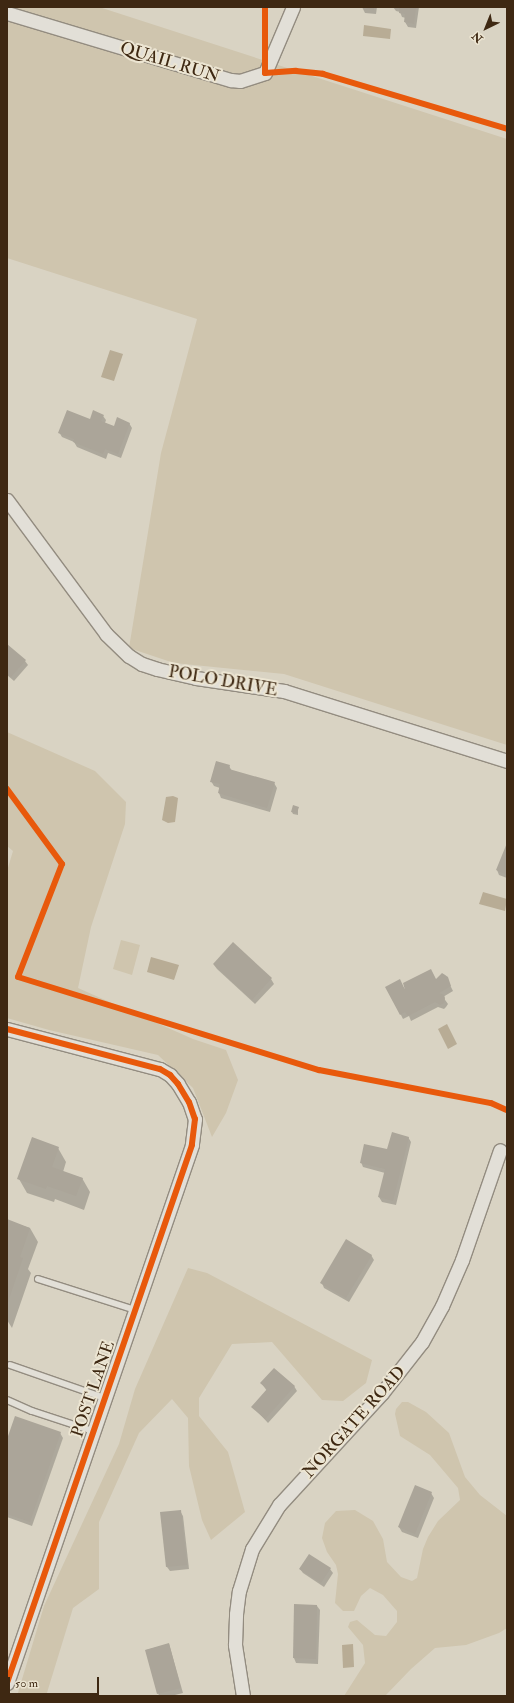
<!DOCTYPE html>
<style>
body{margin:0}
#map{position:relative;width:514px;height:1703px;overflow:hidden;background:#d9d3c3;font-family:"IM FELL Double Pica",serif}
div>[style]{position:absolute}
[style*='--x']{left:calc(var(--x)*1px);top:calc(var(--y)*1px);width:calc(var(--w)*1px);rotate:calc(var(--a)*1deg)}
.green>*{inset:0;background:#cfc5ae}
.water>*{inset:0;background:#b8ac95}
.shadow>*{inset:0;background:#0003}
.building>*{inset:0;background:#aba599}
.roads{filter:drop-shadow(1px 0 #938c80) drop-shadow(-1px 0 #938c80) drop-shadow(0 1px #938c80) drop-shadow(0 -1px #938c80)}
.service>*{height:6px;margin:-3px;padding:0 3px;transform-origin:3px;border-radius:3px;background:#e2dfd7}
.minor>*{height:13px;margin:-6.5px;padding:0 6.5px;transform-origin:6.5px;border-radius:6.5px;background:#e2dfd7}
.cycleway>*{height:6px;margin:-3px;padding:0 3px;transform-origin:3px;border-radius:3px;background:#e8590c}
span{translate:-50% -50%;white-space:nowrap;text-align:center;line-height:1.15;-webkit-text-stroke:4px #ece5d2;paint-order:stroke}
.street-label{font-size:17px;color:#3e2812}
.frame{position:absolute;inset:0;border:8px solid #3e2812;pointer-events:none}
.north{position:absolute;left:466px;top:8px;width:40px;height:40px;-webkit-text-stroke:3px #ece5d2;paint-order:stroke;rotate:223deg;font-size:11px;font-weight:700;line-height:16px;text-align:center;color:#3e2812}
.north::after{content:'';display:block;margin:auto;width:14px;height:18px;background:#3e2812;clip-path:polygon(50% 0,100% 100%,50% 72%,0 100%)}
.scale{position:absolute;left:8px;top:1677px;width:91px;height:18px;box-sizing:border-box;border:2px solid #3e2812;border-top:0;padding-left:5px;font-size:12px;line-height:14px;white-space:nowrap;color:#3e2812;-webkit-text-stroke:3px #ece5d2;paint-order:stroke}
</style>
<div id="map">
<div class="green">
<i style="clip-path:polygon(7px 7px,99px 7px,507px 139px,507px 745px,284px 674px,174px 663px,129px 648px,161px 453px,197px 319px,7px 258px)"></i>
<i style="clip-path:polygon(7px 732px,95px 771px,126px 802px,125px 824px,91px 927px,78px 988px,193px 1039px,226px 1050px,238px 1080px,226px 1113px,212px 1137px,193px 1088px,158px 1055px,49px 1030px,7px 1018px,7px 871px,13px 851px,7px 846px)"></i>
<i style="clip-path:polygon(121px 940px,140px 945px,132px 975px,113px 969px)"></i>
<i style="clip-path:polygon(188px 1268px,207px 1273px,372px 1360px,366px 1383px,343px 1401px,322px 1400px,272px 1342px,232px 1344px,199px 1398px,199px 1416px,228px 1452px,245px 1512px,211px 1540px,202px 1520px,189px 1466px,188px 1418px,172px 1399px,139px 1433px,99px 1522px,99px 1589px,73px 1608px,46px 1696px,17px 1696px,44px 1606px,119px 1444px,135px 1389px)"></i>
<i style="clip-path:polygon(402px 1402px,408px 1402px,426px 1412px,449px 1433px,465px 1477px,480px 1495px,507px 1516px,507px 1628px,499px 1633px,466px 1645px,435px 1648px,411px 1669px,385px 1696px,344px 1696px,365px 1663px,363px 1645px,348px 1627px,350px 1622px,357px 1620px,375px 1635px,386px 1636px,397px 1622px,397px 1611px,383px 1595px,370px 1588px,361px 1596px,354px 1611px,343px 1611px,335px 1603px,338px 1574px,336px 1565px,327px 1552px,322px 1538px,325px 1523px,336px 1511px,355px 1510px,373px 1521px,383px 1539px,387px 1562px,401px 1577px,412px 1581px,417px 1578px,423px 1549px,428px 1537px,438px 1521px,460px 1500px,458px 1488px,430px 1455px,400px 1436px,395px 1414px,396px 1409px)"></i>
</div>
<div class="water">
<i style="clip-path:polygon(364px 25px,391px 29px,390px 39px,363px 36px)"></i>
<i style="clip-path:polygon(110px 350px,123px 354px,114px 381px,101px 377px)"></i>
<i style="clip-path:polygon(173px 796px,178px 798px,175px 822px,168px 823px,162px 820px,166px 797px)"></i>
<i style="clip-path:polygon(483px 892px,507px 899px,505px 911px,479px 904px)"></i>
<i style="clip-path:polygon(151px 957px,179px 965px,174px 980px,147px 972px)"></i>
<i style="clip-path:polygon(447px 1024px,457px 1044px,448px 1049px,438px 1029px)"></i>
<i style="clip-path:polygon(353px 1644px,354px 1667px,343px 1668px,342px 1645px)"></i>
</div>
<div class="shadow">
<i style="clip-path:polygon(362px 7px,377px 7px,376px 14px,365px 13px)"></i>
<i style="clip-path:polygon(393px 7px,419px 7px,416px 28px,408px 27px,405px 22px,406px 18px,402px 17px,400px 12px,396px 11px)"></i>
<i style="clip-path:polygon(103px 416px,106px 420px,105px 423px,114px 427px,129px 423px,132px 428px,121px 458px,108px 453px,106px 459px,77px 447px,74px 442px,62px 437px,59px 432px)"></i>
<i style="clip-path:polygon(7px 645px,25px 661px,28px 665px,14px 681px,7px 675px)"></i>
<i style="clip-path:polygon(229px 766px,232px 771px,274px 783px,277px 788px,270px 812px,221px 798px,219px 793px,220px 788px,214px 786px,211px 781px)"></i>
<i style="clip-path:polygon(298px 808px,298px 815px,293px 814px,292px 812px)"></i>
<i style="clip-path:polygon(507px 846px,507px 878px,499px 875px,497px 870px)"></i>
<i style="clip-path:polygon(214px 965px,271px 979px,274px 984px,255px 1004px,217px 969px)"></i>
<i style="clip-path:polygon(442px 974px,445px 975px,453px 991px,443px 997px,448px 1004px,446px 1007px,444px 1009px,438px 1007px,411px 1021px,409px 1016px,403px 1019px,387px 987px,399px 981px,408px 994px,436px 980px)"></i>
<i style="clip-path:polygon(408px 1137px,411px 1142px,396px 1205px,382px 1202px,379px 1197px,385px 1173px,363px 1167px,361px 1162px,388px 1151px)"></i>
<i style="clip-path:polygon(58px 1148px,66px 1162px,63px 1172px,82px 1178px,90px 1192px,84px 1210px,55px 1199px,54px 1202px,27px 1193px,19px 1179px)"></i>
<i style="clip-path:polygon(7px 1221px,30px 1228px,38px 1242px,28px 1269px,31px 1273px,12px 1328px,7px 1320px)"></i>
<i style="clip-path:polygon(371px 1255px,374px 1260px,349px 1302px,324px 1288px,322px 1283px)"></i>
<i style="clip-path:polygon(262px 1384px,294px 1386px,297px 1391px,268px 1423px,253px 1407px,267px 1391px)"></i>
<i style="clip-path:polygon(60px 1433px,63px 1438px,32px 1526px,7px 1517px,7px 1442px)"></i>
<i style="clip-path:polygon(431px 1493px,434px 1498px,418px 1538px,402px 1532px,399px 1527px)"></i>
<i style="clip-path:polygon(180px 1511px,183px 1516px,189px 1569px,170px 1571px,167px 1567px)"></i>
<i style="clip-path:polygon(300px 1569px,330px 1569px,333px 1573px,324px 1587px,303px 1573px)"></i>
<i style="clip-path:polygon(295px 1605px,317px 1606px,320px 1610px,318px 1664px,296px 1663px,294px 1658px)"></i>
<i style="clip-path:polygon(169px 1644px,183px 1693px,171px 1696px,159px 1696px,146px 1650px)"></i>
</div>
<div class="building">
<i style="clip-path:polygon(361px 7px,374px 7px,374px 10px)"></i>
<i style="clip-path:polygon(399px 7px,416px 7px,414px 24px,404px 22px,405px 14px,399px 13px)"></i>
<i style="clip-path:polygon(67px 410px,90px 419px,93px 410px,104px 415px,101px 421px,114px 426px,117px 417px,130px 423px,118px 454px,105px 449px,103px 454px,73px 442px,74px 439px,58px 433px)"></i>
<i style="clip-path:polygon(7px 644px,26px 660px,11px 677px,7px 674px)"></i>
<i style="clip-path:polygon(216px 761px,230px 765px,229px 769px,275px 782px,267px 808px,218px 793px,220px 784px,210px 782px)"></i>
<i style="clip-path:polygon(293px 805px,299px 807px,297px 813px,291px 812px)"></i>
<i style="clip-path:polygon(507px 843px,507px 875px,496px 870px)"></i>
<i style="clip-path:polygon(233px 942px,272px 978px,252px 1000px,213px 964px)"></i>
<i style="clip-path:polygon(431px 969px,436px 979px,442px 973px,448px 977px,451px 986px,439px 993px,444px 995px,445px 998px,444px 1003px,440px 1005px,435px 1002px,408px 1016px,405px 1012px,400px 1015px,385px 987px,400px 979px,405px 990px,403px 983px)"></i>
<i style="clip-path:polygon(392px 1132px,409px 1137px,393px 1201px,378px 1197px,385px 1169px,360px 1163px,364px 1144px,387px 1149px)"></i>
<i style="clip-path:polygon(32px 1137px,59px 1147px,52px 1167px,83px 1178px,76px 1196px,47px 1186px,46px 1189px,17px 1179px)"></i>
<i style="clip-path:polygon(7px 1219px,30px 1228px,20px 1257px,23px 1258px,7px 1305px)"></i>
<i style="clip-path:polygon(346px 1239px,372px 1255px,346px 1298px,320px 1283px)"></i>
<i style="clip-path:polygon(274px 1368px,295px 1386px,265px 1419px,251px 1407px,267px 1389px,260px 1383px)"></i>
<i style="clip-path:polygon(15px 1416px,61px 1432px,30px 1522px,7px 1514px,7px 1439px)"></i>
<i style="clip-path:polygon(415px 1485px,432px 1492px,415px 1534px,398px 1527px)"></i>
<i style="clip-path:polygon(181px 1510px,187px 1565px,166px 1567px,160px 1512px)"></i>
<i style="clip-path:polygon(309px 1554px,331px 1568px,321px 1583px,299px 1569px)"></i>
<i style="clip-path:polygon(294px 1604px,317px 1605px,316px 1659px,293px 1658px)"></i>
<i style="clip-path:polygon(169px 1643px,181px 1688px,157px 1694px,145px 1650px)"></i>
</div>
<div class="roads">
<div class="service">
<i style="--x:38;--y:1279;--w:102;--a:17.7"></i>
<i style="--x:10;--y:1365;--w:101;--a:19.2"></i>
<i style="--x:7;--y:1400;--w:27;--a:24"></i>
<i style="--x:32;--y:1411;--w:64;--a:18.2"></i>
</div>
<div class="minor">
<i style="--x:7;--y:13;--w:234;--a:16.7"></i>
<i style="--x:231;--y:80;--w:9;--a:6"></i>
<i style="--x:240;--y:81;--w:26;--a:-18"></i>
<i style="--x:265;--y:73;--w:72;--a:-67"></i>
<i style="--x:7;--y:500;--w:167;--a:53.5"></i>
<i style="--x:106;--y:634;--w:32;--a:44"></i>
<i style="--x:129;--y:656;--w:15;--a:32"></i>
<i style="--x:142;--y:664;--w:16;--a:18"></i>
<i style="--x:157;--y:669;--w:40;--a:13"></i>
<i style="--x:196;--y:678;--w:89;--a:8.4"></i>
<i style="--x:284;--y:691;--w:234;--a:17.4"></i>
<i style="--x:7;--y:1029;--w:158;--a:14.7"></i>
<i style="--x:160;--y:1069;--w:12;--a:31"></i>
<i style="--x:170;--y:1075;--w:12;--a:48"></i>
<i style="--x:178;--y:1084;--w:21;--a:59"></i>
<i style="--x:189;--y:1102;--w:18;--a:71"></i>
<i style="--x:195;--y:1119;--w:26;--a:97"></i>
<i style="--x:192;--y:1145;--w:569;--a:108.98"></i>
<i style="--x:243;--y:1696;--w:52;--a:-98.9"></i>
<i style="--x:235;--y:1645;--w:31;--a:-88"></i>
<i style="--x:236;--y:1614;--w:23;--a:-83"></i>
<i style="--x:239;--y:1591;--w:44;--a:-72.8"></i>
<i style="--x:252;--y:1549;--w:52;--a:-58.5"></i>
<i style="--x:279;--y:1505;--w:152;--a:-47.4"></i>
<i style="--x:382;--y:1393;--w:65;--a:-51.9"></i>
<i style="--x:422;--y:1342;--w:41;--a:-60.9"></i>
<i style="--x:442;--y:1306;--w:50;--a:-66.5"></i>
<i style="--x:462;--y:1260;--w:116;--a:-70.9"></i>
</div>
</div>
<div class="cycleway">
<i style="--x:265;--y:7;--w:66;--a:90"></i>
<i style="--x:265;--y:73;--w:31;--a:-4"></i>
<i style="--x:296;--y:71;--w:27;--a:6"></i>
<i style="--x:323;--y:74;--w:192;--a:16.6"></i>
<i style="--x:7;--y:789;--w:93;--a:53.7"></i>
<i style="--x:62;--y:864;--w:121;--a:111.3"></i>
<i style="--x:18;--y:977;--w:315;--a:17.2"></i>
<i style="--x:319;--y:1070;--w:175;--a:10.9"></i>
<i style="--x:491;--y:1103;--w:17;--a:24"></i>
<i style="--x:7;--y:1029;--w:158;--a:14.7"></i>
<i style="--x:160;--y:1069;--w:12;--a:31"></i>
<i style="--x:170;--y:1075;--w:12;--a:48"></i>
<i style="--x:178;--y:1084;--w:21;--a:59"></i>
<i style="--x:189;--y:1102;--w:18;--a:71"></i>
<i style="--x:195;--y:1119;--w:26;--a:97"></i>
<i style="--x:192;--y:1145;--w:569;--a:108.98"></i>
</div>
<div class="street-label">
<span style="left:170px;top:62px;rotate:17deg">QUAIL RUN</span>
<span style="left:223px;top:681px;rotate:10deg">POLO DRIVE</span>
<span style="left:93px;top:1389px;rotate:-71deg">POST LANE</span>
<span style="left:354px;top:1422px;rotate:-48deg">NORGATE ROAD</span>
</div>
<div class="frame"></div>
<div class="north">N</div>
<div class="scale">50 m</div>
</div>
